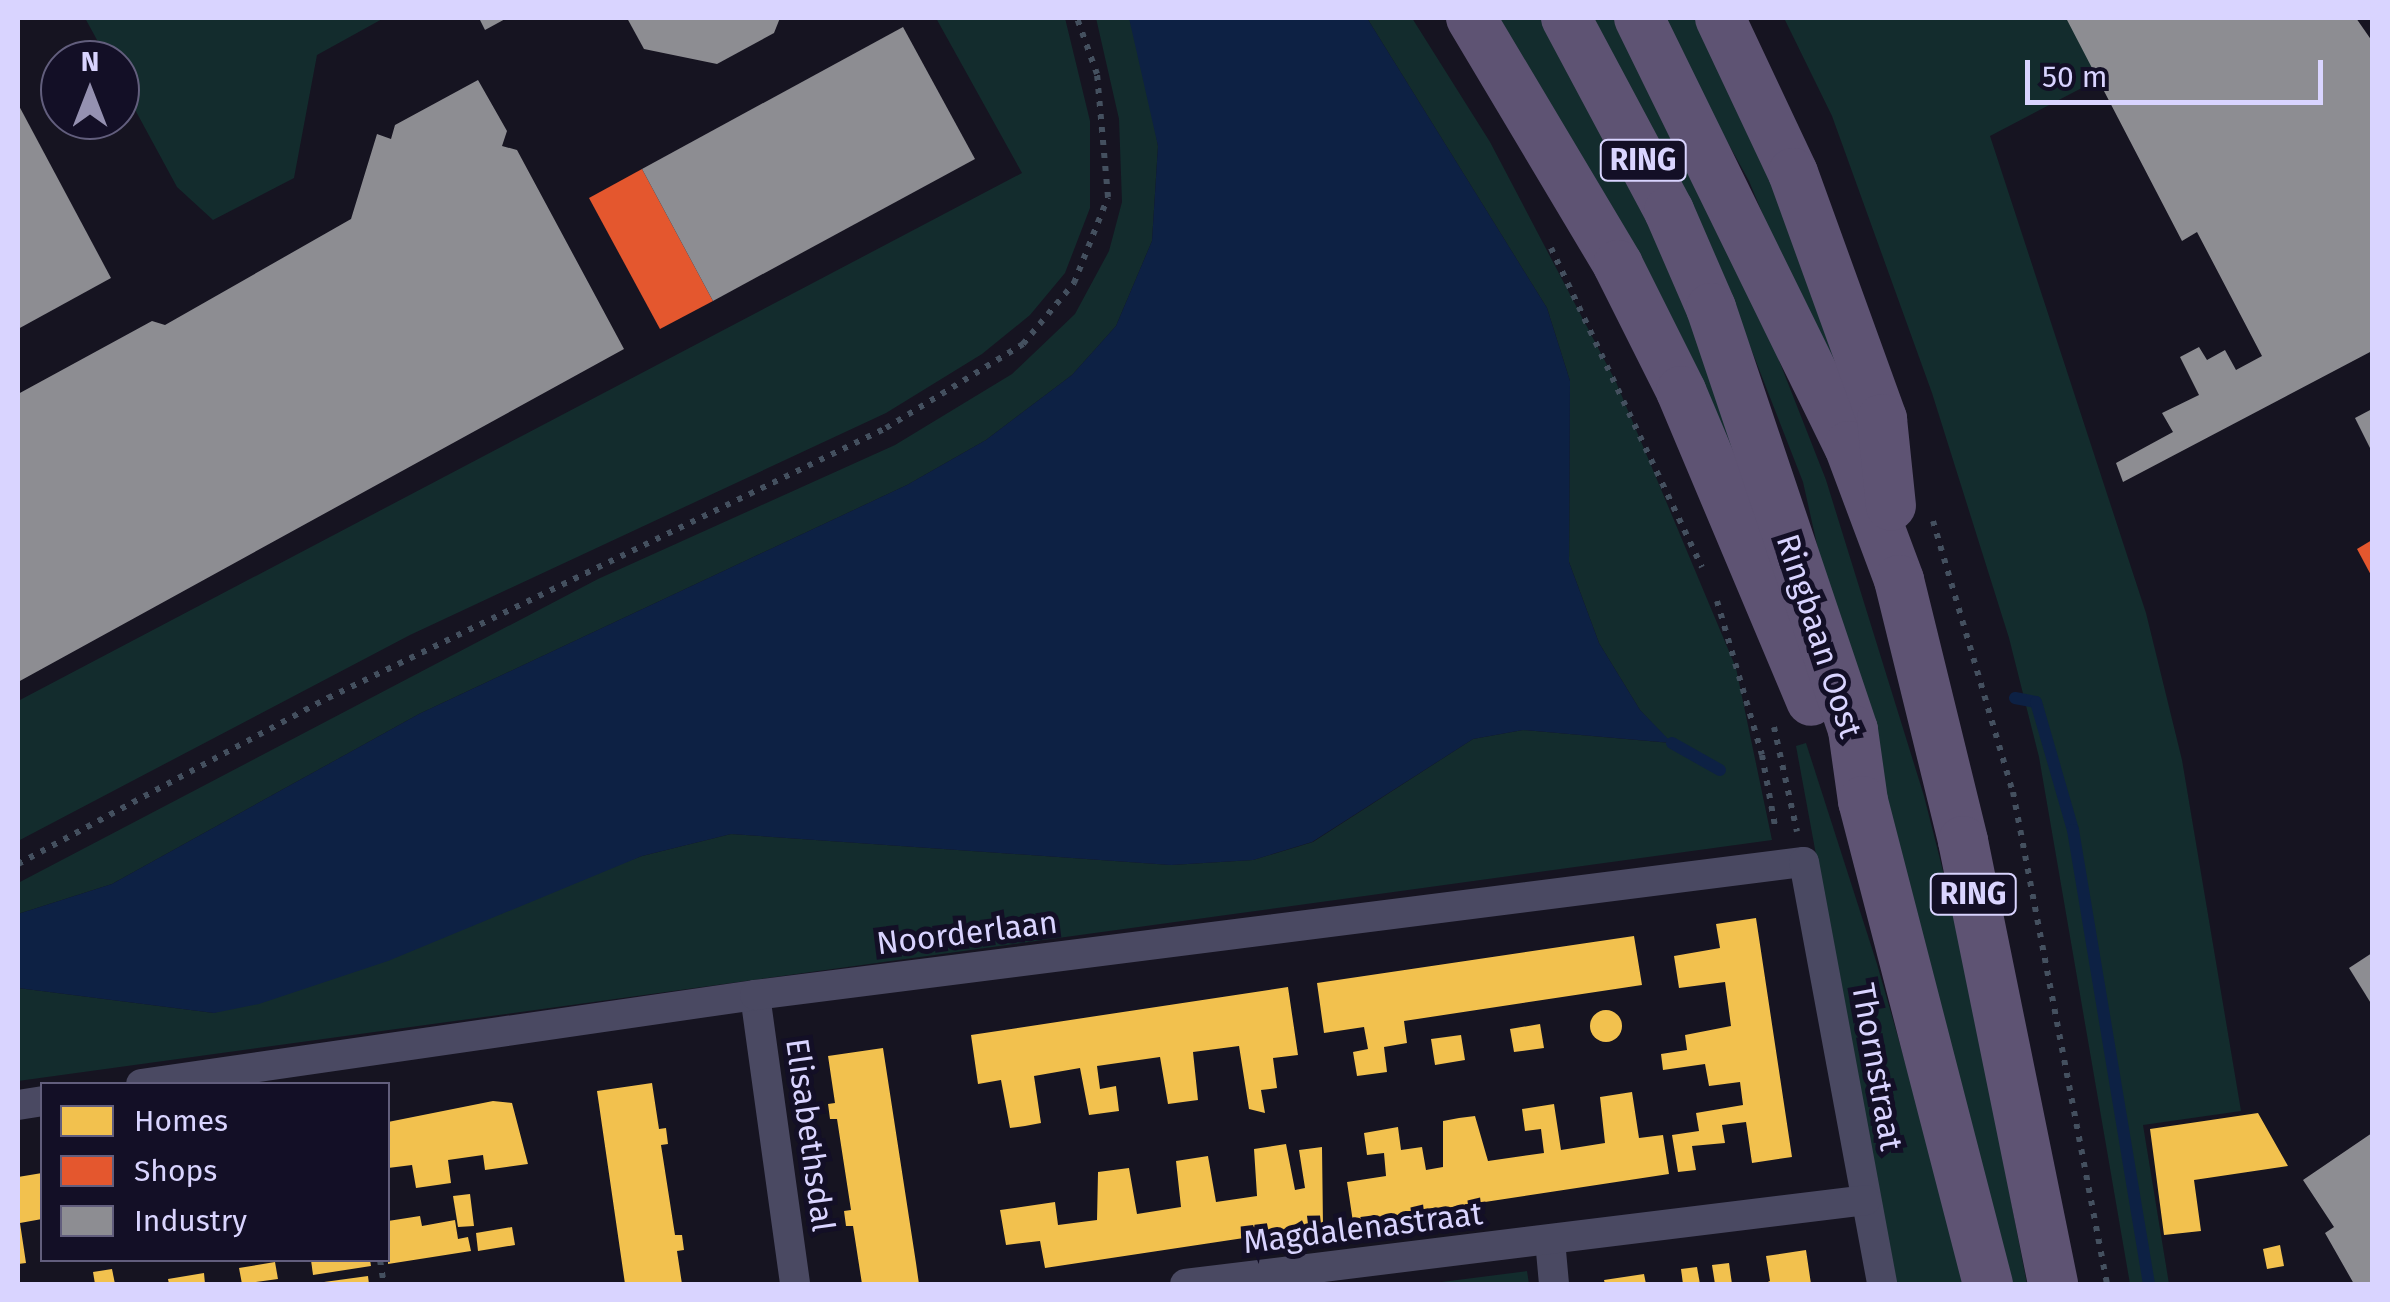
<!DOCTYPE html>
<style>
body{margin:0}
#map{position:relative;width:2390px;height:1302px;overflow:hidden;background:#161421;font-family:"Fira Sans",sans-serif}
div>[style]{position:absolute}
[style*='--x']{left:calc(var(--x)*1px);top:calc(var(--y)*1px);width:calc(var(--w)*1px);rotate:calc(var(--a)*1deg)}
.green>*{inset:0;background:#132c2d}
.water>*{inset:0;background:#0d2144}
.homes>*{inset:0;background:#f2c14e}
.round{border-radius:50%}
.shops>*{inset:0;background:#e4572e}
.industry>*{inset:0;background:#8d8d92}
.stream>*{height:12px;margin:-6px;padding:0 6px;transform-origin:6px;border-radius:6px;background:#0d2144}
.path>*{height:6px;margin-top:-3px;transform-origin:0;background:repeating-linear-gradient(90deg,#44505f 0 5px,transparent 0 13px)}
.minor>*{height:30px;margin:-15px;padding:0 15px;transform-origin:15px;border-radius:15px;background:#4a4962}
.primary>*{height:50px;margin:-25px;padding:0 25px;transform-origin:25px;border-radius:25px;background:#5e5373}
span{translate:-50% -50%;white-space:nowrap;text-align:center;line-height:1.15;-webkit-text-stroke:10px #130f26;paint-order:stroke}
.shield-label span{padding:2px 8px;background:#130f26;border:2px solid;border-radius:8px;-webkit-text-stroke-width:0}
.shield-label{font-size:30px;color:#d9d4ff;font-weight:700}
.street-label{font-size:32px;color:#d9d4ff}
.frame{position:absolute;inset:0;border:20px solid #d9d4ff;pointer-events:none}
.legend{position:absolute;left:40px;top:1082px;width:350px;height:180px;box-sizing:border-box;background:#130f26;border:2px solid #625e7d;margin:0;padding:12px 18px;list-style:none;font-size:30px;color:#d9d4ff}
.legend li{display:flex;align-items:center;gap:20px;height:50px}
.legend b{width:50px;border:2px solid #625e7d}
.north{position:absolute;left:40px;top:40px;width:100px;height:100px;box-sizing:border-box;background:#130f26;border:2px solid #625e7d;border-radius:50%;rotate:0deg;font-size:28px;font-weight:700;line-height:40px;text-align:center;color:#d9d4ff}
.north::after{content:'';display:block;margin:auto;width:35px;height:45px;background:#9591b1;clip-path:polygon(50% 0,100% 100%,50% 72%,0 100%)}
.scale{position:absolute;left:2025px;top:60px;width:298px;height:45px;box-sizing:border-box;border:5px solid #d9d4ff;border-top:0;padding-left:12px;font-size:30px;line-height:35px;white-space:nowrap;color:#d9d4ff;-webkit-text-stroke:8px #130f26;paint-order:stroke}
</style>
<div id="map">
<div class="green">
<i style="clip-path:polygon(85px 18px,384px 18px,317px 55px,294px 178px,213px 220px,177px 187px,120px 82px,120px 60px,108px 60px)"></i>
<i style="clip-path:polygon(936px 18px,1065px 18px,1090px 121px,1090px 208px,1065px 273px,1030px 315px,982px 354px,886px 413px,410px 635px,18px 841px,18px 701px,1022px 173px)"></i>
<i style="clip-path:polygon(1096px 18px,1129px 18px,1142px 57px,1158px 146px,1152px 241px,1116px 326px,1072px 375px,986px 440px,907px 485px,419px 714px,112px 884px,18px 914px,18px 883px,598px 579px,895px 445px,1012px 374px,1075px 314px,1109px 251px,1122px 202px,1119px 119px)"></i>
<i style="clip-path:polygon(1367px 18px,1412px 18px,1490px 142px,1616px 382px,1736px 668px,1772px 840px,18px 1081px,18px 988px,214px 1013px,642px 856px,731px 834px,1171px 865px,1253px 860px,1313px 842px,1473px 739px,1523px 730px,1671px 743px,1640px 710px,1599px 643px,1569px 562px,1570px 381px,1547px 308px)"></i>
<i style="clip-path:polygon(1496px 18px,1552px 18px,1679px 274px,1848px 730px)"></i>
<i style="clip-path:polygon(1592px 18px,1616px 18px,1747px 279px,1826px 480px,1924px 796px,1961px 942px,2027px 1284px,2006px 1284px,1855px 714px,1803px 482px,1716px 259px)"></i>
<i style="clip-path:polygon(1659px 18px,1706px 18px,1779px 173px,1866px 436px,1855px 438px,1749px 181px)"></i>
<i style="clip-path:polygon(1784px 18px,2123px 18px,2120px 68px,1990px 136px,2146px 613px,2182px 760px,2241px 1111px,2143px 1125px,2169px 1284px,2130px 1284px,2039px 757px,2009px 638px,1932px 393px,1832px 116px)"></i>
<i style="clip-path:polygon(1806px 743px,1877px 964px,1969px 1284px,1895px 1284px,1796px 746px)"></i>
<i style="clip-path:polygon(1527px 1271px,1529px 1284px,1426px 1284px)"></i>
</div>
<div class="water">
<i style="clip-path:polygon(1129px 18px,1367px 18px,1547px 308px,1570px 381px,1569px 562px,1599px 643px,1640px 710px,1672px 743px,1523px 730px,1473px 739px,1312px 842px,1253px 860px,1171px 865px,731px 834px,642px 856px,388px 961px,259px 1004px,214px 1013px,18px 988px,18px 914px,112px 884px,419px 714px,907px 485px,986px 440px,1072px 375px,1116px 326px,1152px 241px,1158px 146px)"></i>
</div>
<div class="homes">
<i style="clip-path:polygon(1756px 918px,1792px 1157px,1752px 1163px,1746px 1122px,1722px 1125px,1725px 1143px,1692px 1146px,1696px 1170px,1678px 1172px,1672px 1135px,1699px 1131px,1696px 1113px,1743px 1105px,1740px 1082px,1709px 1086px,1705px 1064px,1663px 1070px,1661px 1054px,1687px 1050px,1685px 1035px,1731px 1026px,1725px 982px,1679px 988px,1674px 956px,1720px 948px,1716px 924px)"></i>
<i style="clip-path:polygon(1634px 936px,1642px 985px,1404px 1021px,1407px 1043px,1384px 1047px,1387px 1072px,1357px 1076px,1353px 1052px,1368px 1049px,1364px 1027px,1324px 1033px,1317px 983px)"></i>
<i style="clip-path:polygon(1288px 987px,1298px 1055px,1273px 1058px,1277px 1088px,1261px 1090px,1265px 1113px,1249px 1109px,1239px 1046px,1193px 1052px,1198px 1100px,1168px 1104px,1160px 1057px,1097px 1066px,1100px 1089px,1116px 1086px,1119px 1111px,1089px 1115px,1080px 1068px,1034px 1076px,1041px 1123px,1025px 1126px,1010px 1128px,1001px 1080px,978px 1084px,971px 1035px)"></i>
<i class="round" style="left:1590px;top:1010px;width:32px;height:32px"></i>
<i style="clip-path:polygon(1540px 1024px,1544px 1048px,1514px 1052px,1510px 1029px)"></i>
<i style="clip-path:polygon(1461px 1035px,1465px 1060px,1435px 1065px,1431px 1039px)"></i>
<i style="clip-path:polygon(883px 1048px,916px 1263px,919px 1284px,862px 1284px,853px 1226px,846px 1226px,844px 1211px,851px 1210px,837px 1119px,830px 1119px,828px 1104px,835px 1103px,828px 1056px)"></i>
<i style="clip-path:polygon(652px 1083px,659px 1129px,666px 1128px,668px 1144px,661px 1145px,675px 1235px,682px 1235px,684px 1250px,677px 1251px,682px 1284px,625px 1284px,597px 1091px)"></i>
<i style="clip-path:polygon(1632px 1092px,1639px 1138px,1663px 1135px,1669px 1174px,1353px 1222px,1347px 1182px,1386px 1176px,1384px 1153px,1367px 1155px,1364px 1133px,1398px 1127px,1401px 1150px,1422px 1147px,1426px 1170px,1443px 1167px,1443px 1121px,1459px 1118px,1475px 1116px,1488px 1161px,1544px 1153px,1541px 1129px,1525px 1131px,1522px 1109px,1554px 1104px,1561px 1150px,1605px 1143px,1600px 1097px)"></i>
<i style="clip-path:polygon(493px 1101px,512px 1103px,528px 1164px,485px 1170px,483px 1155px,448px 1160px,451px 1183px,416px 1188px,412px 1165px,388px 1168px,388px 1122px)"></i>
<i style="clip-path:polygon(2258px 1113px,2288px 1166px,2194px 1180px,2201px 1231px,2164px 1235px,2150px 1129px)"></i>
<i style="clip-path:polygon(1286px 1144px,1295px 1190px,1305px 1188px,1299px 1150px,1322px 1147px,1323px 1226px,1045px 1268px,1040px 1241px,1006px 1245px,1000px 1210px,1055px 1202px,1058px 1225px,1097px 1220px,1098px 1172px,1129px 1168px,1137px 1214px,1181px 1207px,1176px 1161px,1208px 1156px,1216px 1202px,1257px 1196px,1254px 1149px)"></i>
<i style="clip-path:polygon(42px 1173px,42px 1219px,20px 1223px,26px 1263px,18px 1264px,18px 1177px)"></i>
<i style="clip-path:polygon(470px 1194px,474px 1226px,458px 1227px,453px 1196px)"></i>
<i style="clip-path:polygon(420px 1216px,422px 1226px,455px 1220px,458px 1239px,468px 1237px,471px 1251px,388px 1264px,388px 1221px)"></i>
<i style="clip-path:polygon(512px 1227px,515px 1245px,478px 1251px,476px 1233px)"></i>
<i style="clip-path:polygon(2280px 1245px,2284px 1266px,2267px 1269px,2263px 1249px)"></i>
<i style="clip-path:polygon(1806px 1250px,1811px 1284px,1763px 1284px,1770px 1281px,1766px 1256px)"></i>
<i style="clip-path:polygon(311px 1260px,370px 1260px,371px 1266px,313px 1275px)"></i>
<i style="clip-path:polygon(275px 1262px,278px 1279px,242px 1284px,239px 1268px)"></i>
<i style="clip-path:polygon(1729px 1263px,1732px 1284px,1715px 1284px,1712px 1265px)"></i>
<i style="clip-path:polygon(1697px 1267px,1700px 1284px,1683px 1284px,1681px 1269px)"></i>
<i style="clip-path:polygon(112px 1269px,115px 1284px,95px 1284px,93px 1272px)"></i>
<i style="clip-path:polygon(204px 1273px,205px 1284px,169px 1284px,168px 1279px)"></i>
<i style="clip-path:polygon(1644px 1274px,1646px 1284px,1605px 1284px,1604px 1280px)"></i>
<i style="clip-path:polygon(368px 1276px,369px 1284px,324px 1284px,324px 1282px)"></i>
</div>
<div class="shops">
<i style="clip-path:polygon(642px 169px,713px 301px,660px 329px,589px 198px)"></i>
<i style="clip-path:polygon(2372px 540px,2372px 577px,2357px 549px)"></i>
</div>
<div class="industry">
<i style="clip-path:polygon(479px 18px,507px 18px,485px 30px)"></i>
<i style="clip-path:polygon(627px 18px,780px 18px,774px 33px,717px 64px,644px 49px)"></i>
<i style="clip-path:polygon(2066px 18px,2356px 18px,2372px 41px,2372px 351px,2123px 482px,2116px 463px,2173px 432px,2162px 413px,2199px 395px,2180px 357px,2199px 347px,2207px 360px,2225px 350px,2236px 370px,2262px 356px,2197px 232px,2182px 241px)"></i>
<i style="clip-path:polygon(903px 27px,975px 159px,713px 301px,642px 169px)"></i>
<i style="clip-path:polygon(478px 80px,507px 131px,502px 146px,517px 150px,624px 349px,18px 682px,18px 394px,152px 321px,165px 325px,351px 219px,377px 134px,391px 139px,395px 125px)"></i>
<i style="clip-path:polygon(18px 104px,111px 278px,18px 329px)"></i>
<i style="clip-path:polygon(2372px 409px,2372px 452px,2355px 418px)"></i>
<i style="clip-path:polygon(2372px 953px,2372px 1005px,2349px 968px)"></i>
<i style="clip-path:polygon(2372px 1133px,2372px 1284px,2354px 1284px,2325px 1233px,2334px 1227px,2303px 1180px)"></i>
</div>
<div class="stream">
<i style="--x:2015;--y:698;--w:21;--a:11"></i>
<i style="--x:2036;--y:702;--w:133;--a:73.9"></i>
<i style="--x:2073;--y:830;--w:460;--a:80.5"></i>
<i style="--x:1672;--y:743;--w:55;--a:29.4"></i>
</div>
<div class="path">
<i style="--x:1551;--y:248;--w:353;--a:64.7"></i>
<i style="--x:1933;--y:521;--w:283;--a:73.6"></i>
<i style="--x:2013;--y:792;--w:501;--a:79.18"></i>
<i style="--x:1717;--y:601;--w:160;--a:73.7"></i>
<i style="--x:1762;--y:755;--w:77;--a:79.6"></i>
<i style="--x:1774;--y:727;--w:107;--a:77.6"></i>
<i style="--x:18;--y:864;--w:352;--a:-28.2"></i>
<i style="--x:328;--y:698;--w:620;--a:-25.82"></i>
<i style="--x:886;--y:428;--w:161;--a:-31.5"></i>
<i style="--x:1023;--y:344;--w:80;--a:-50.1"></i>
<i style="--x:1074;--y:283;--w:92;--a:-68.4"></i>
<i style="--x:1108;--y:197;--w:123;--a:-95.1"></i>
<i style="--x:1097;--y:74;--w:59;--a:-109.7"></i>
<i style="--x:380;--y:1260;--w:24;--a:81"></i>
</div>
<div class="minor">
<i style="--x:755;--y:995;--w:292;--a:82.1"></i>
<i style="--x:141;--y:1084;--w:620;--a:-8.25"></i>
<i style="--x:755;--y:995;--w:1057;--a:-7.23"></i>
<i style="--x:1804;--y:862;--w:429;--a:79.5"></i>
<i style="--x:18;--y:1105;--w:24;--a:-9"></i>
<i style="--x:1550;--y:1240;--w:44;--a:84.8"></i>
<i style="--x:1185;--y:1284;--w:686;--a:-7.03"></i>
</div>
<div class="primary">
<i style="--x:1471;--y:18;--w:287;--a:59.2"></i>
<i style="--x:1618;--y:265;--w:141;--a:63.4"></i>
<i style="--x:1681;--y:391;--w:336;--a:67.2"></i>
<i style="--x:1566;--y:18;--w:219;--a:61.9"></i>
<i style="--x:1669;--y:211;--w:106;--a:66.6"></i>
<i style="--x:1711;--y:308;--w:445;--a:71.4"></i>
<i style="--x:1853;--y:730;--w:72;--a:82"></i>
<i style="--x:1863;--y:801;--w:499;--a:75.5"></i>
<i style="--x:1639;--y:18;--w:477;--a:63.9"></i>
<i style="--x:1849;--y:446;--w:143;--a:69.5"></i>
<i style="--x:1899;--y:580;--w:269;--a:76.2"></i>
<i style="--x:1963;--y:841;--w:452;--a:78.5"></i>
<i style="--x:1720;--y:18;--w:171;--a:64.8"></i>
<i style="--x:1793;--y:173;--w:262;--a:70.1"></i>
<i style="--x:1882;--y:419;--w:87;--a:84.1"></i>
</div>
<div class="shield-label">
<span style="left:1643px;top:160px">RING</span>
<span style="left:1973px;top:894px">RING</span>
</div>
<div class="street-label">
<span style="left:1819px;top:636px;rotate:72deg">Ringbaan Oost</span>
<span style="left:967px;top:933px;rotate:-7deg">Noorderlaan</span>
<span style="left:1877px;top:1067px;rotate:80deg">Thornstraat</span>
<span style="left:810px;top:1135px;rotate:82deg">Elisabethsdal</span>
<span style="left:1363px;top:1228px;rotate:-7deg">Magdalenastraat</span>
</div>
<div class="frame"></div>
<ul class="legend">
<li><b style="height:28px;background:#f2c14e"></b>Homes</li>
<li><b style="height:28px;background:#e4572e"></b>Shops</li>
<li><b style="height:28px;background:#8d8d92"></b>Industry</li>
</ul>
<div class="north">N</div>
<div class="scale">50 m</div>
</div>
